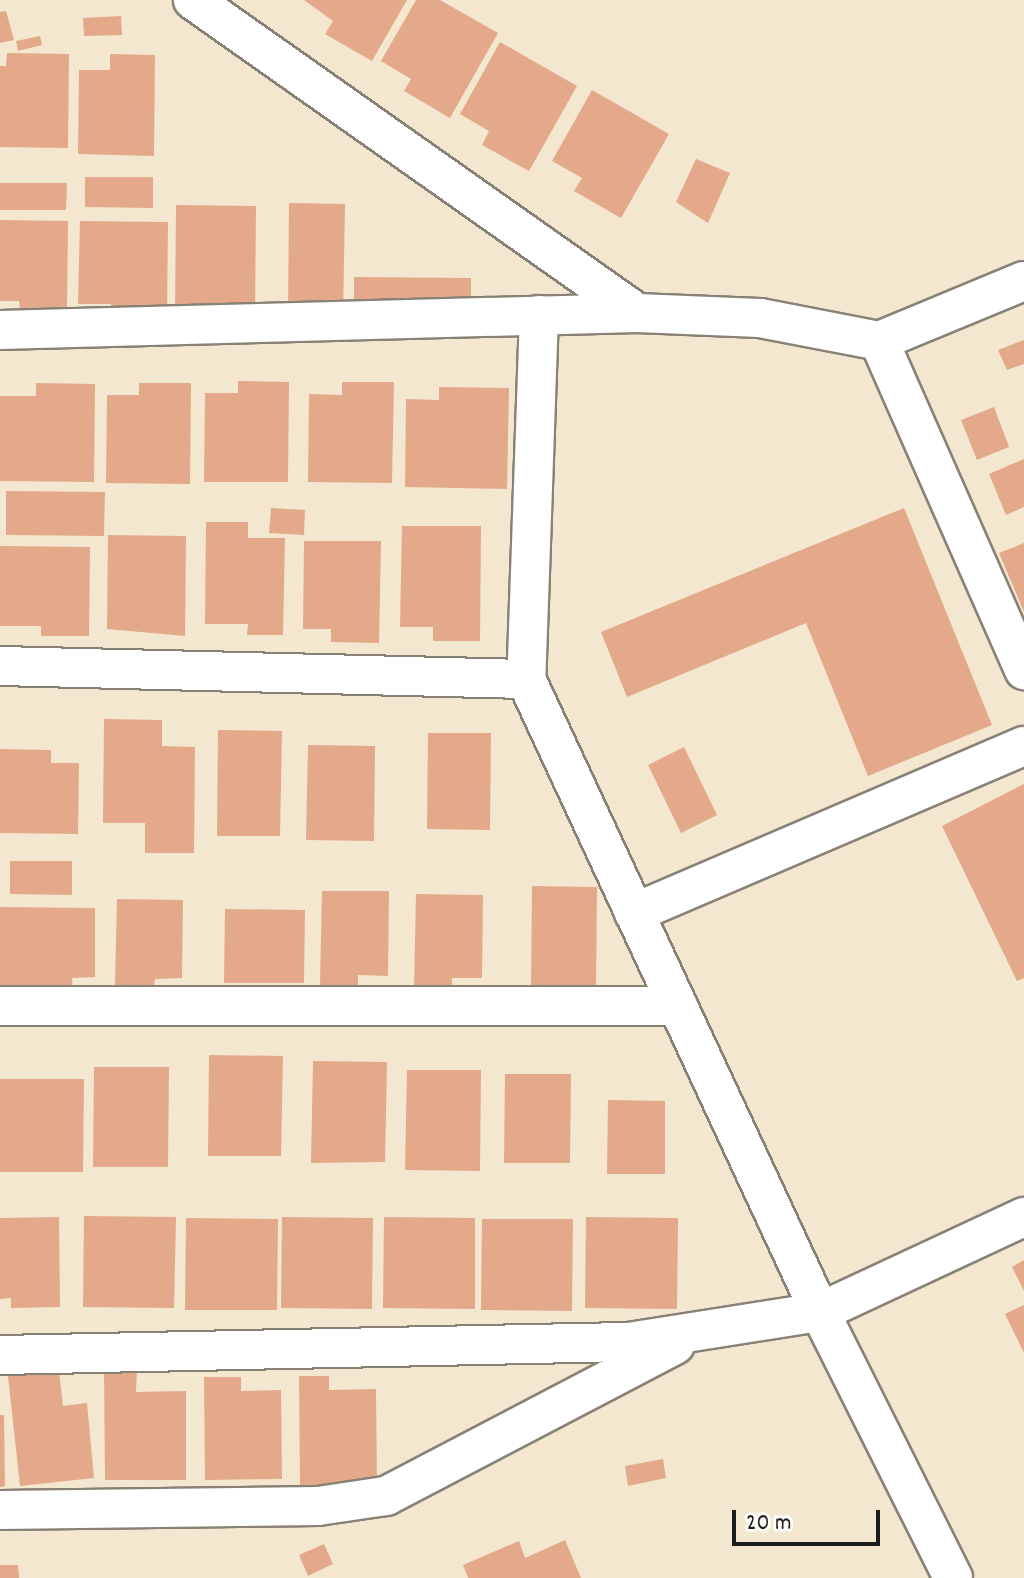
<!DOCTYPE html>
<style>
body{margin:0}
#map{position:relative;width:1024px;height:1578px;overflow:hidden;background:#f4e7d0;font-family:Dekko,sans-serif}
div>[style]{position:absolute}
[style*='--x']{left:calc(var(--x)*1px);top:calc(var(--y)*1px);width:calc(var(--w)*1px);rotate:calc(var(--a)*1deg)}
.building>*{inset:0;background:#e3a98a}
.roads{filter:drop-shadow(2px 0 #888276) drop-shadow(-2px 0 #888276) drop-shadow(0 2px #888276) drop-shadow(0 -2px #888276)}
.minor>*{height:38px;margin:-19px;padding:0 19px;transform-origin:19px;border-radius:19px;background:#fff}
span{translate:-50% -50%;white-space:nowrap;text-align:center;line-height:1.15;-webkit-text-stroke:7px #fdfcf7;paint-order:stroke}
.scale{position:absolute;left:732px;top:1510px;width:148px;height:36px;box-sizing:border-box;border:4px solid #1c1c1c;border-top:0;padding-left:10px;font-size:24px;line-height:28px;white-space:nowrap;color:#1c1c1c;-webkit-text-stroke:6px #fdfcf7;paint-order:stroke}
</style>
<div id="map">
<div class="building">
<i style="clip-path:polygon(304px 0,407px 0,372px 61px,325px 34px,333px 21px)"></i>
<i style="clip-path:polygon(416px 0,440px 0,498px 33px,450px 118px,404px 91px,411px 79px,381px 61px)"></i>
<i style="clip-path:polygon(6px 11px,14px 40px,0 43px,0 12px)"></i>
<i style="clip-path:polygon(121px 16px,122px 35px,84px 36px,83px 18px)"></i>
<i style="clip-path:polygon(40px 36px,42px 45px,18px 51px,16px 41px)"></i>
<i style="clip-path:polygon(500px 42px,577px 86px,529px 171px,482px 145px,489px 131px,460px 114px)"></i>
<i style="clip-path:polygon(7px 53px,69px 54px,68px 148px,0 147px,0 66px,6px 66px)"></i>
<i style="clip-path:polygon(110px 54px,155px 55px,154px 156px,78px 154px,79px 70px,110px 70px)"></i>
<i style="clip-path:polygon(592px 90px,669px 134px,621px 218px,574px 191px,582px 178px,552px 161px)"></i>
<i style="clip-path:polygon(696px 159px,730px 173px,708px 223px,676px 202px)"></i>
<i style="clip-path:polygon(85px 177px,153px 177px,153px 208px,85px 207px)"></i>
<i style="clip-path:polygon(0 183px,67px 183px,66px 210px,0 210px)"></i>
<i style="clip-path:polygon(289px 203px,345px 204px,343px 317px,288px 316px)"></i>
<i style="clip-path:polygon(176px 205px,256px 206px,255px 317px,175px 315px)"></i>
<i style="clip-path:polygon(0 220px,68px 221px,67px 311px,20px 310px,19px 301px,0 301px)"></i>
<i style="clip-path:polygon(80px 221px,168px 222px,167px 316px,110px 316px,111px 304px,78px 304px)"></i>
<i style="clip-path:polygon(354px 277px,471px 278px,471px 317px,354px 315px)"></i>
<i style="clip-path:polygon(1024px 340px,1024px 364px,1007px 370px,998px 350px)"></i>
<i style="clip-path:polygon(238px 381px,289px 382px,288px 482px,204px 482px,205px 393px,238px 393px)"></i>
<i style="clip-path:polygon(342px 382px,394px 382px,392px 483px,308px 482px,309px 394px,342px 395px)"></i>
<i style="clip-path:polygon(36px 383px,95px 384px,94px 482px,0 481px,0 396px,36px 396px)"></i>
<i style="clip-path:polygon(139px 383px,191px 383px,190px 484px,106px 483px,107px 395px,139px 395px)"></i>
<i style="clip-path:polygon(439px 387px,509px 388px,507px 489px,405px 487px,406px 399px,439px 400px)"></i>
<i style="clip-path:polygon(994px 407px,1009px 447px,977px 460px,961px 420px)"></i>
<i style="clip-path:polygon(1024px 459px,1024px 507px,1006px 515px,989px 474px)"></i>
<i style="clip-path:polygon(6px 491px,105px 492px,104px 536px,6px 535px)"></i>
<i style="clip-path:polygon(271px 508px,305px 510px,304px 535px,269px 533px)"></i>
<i style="clip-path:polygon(904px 508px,992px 725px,868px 776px,806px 623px,627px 697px,601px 632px)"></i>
<i style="clip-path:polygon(206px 522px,248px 522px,248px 538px,285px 538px,283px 635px,247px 635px,248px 624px,205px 624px)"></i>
<i style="clip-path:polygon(402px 526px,481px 526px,480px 641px,433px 641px,433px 627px,400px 627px)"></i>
<i style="clip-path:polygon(108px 535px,186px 536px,185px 636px,107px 629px)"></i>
<i style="clip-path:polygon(304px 541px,381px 541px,379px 643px,331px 642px,331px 629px,303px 629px)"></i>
<i style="clip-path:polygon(1024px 543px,1024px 612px,999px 553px)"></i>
<i style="clip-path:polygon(0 546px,90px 547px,89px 636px,41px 636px,41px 626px,0 626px)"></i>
<i style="clip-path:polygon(104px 719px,162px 720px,162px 746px,195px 747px,194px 853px,145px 853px,145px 823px,103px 823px)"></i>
<i style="clip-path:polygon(218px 730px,282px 731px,280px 836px,217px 836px)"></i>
<i style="clip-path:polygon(428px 733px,491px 733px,490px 830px,427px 829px)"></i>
<i style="clip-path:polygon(308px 745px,375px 746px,374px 841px,306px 840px)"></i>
<i style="clip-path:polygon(684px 747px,717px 815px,681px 833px,648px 765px)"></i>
<i style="clip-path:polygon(0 749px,51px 750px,51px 763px,79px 763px,78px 834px,0 833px)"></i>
<i style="clip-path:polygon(1024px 784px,1024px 978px,1017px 981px,942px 826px)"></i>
<i style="clip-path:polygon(10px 861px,72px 861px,72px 895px,10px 894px)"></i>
<i style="clip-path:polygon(532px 886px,597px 887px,596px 988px,531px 987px)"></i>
<i style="clip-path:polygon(322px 891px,389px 891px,388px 976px,358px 975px,358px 985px,320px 985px)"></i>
<i style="clip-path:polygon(416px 894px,483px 895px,482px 978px,452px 978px,452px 989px,414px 988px)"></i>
<i style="clip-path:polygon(117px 899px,183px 900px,182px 978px,155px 979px,154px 986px,115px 985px)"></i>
<i style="clip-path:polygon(0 907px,95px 908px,95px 977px,72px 978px,73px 991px,0 991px)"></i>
<i style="clip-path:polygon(225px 909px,305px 910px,304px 983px,224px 983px)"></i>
<i style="clip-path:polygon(209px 1055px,283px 1056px,281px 1156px,208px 1156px)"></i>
<i style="clip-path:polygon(313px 1061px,387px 1062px,385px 1162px,311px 1163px)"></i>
<i style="clip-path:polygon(94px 1067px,169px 1067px,168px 1167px,93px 1167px)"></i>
<i style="clip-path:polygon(407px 1070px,481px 1070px,480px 1171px,405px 1170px)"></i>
<i style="clip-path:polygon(505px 1074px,571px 1074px,570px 1163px,504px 1163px)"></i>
<i style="clip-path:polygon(0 1079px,84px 1079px,83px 1172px,0 1172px)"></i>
<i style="clip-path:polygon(608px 1100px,665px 1101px,665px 1174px,607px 1174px)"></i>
<i style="clip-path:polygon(84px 1216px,176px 1217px,174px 1308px,83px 1307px)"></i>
<i style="clip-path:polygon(59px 1217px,60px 1307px,11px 1308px,11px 1298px,0 1299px,0 1218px)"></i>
<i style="clip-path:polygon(282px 1217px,373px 1218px,372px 1309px,281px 1308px)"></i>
<i style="clip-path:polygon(384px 1217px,475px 1218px,475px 1309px,383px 1308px)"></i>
<i style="clip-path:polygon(586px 1217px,678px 1218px,677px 1309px,585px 1308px)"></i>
<i style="clip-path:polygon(186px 1218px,278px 1219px,277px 1310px,185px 1310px)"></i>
<i style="clip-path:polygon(482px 1219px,573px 1219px,572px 1311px,481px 1310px)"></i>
<i style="clip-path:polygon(1024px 1260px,1024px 1291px,1012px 1267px)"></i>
<i style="clip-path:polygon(1024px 1305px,1024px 1353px,1005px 1314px)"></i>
<i style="clip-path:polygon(104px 1369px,137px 1369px,136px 1392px,186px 1391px,186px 1480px,105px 1480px)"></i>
<i style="clip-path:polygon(59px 1371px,63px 1406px,87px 1403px,94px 1478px,20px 1486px,8px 1376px)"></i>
<i style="clip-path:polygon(299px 1376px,329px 1376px,329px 1390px,376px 1389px,377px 1485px,300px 1486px)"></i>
<i style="clip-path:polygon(204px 1377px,241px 1377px,241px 1391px,281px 1390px,282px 1479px,205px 1480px)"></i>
<i style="clip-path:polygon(0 1415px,4px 1415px,5px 1486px,0 1487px)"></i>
<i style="clip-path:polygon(663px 1459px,666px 1478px,628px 1486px,625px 1466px)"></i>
<i style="clip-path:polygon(565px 1540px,581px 1578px,468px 1578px,463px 1565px,519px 1541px,525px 1558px)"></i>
<i style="clip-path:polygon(324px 1544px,333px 1564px,308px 1576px,299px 1555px)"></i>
<i style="clip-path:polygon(0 1565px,18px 1565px,19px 1578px,0 1578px)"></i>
</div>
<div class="roads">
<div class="minor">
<i style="--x:193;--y:0;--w:543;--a:35.18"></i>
<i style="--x:539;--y:315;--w:364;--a:92"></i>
<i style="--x:526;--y:679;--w:698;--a:65.09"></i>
<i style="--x:820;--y:1312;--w:297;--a:63.4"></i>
<i style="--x:0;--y:330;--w:637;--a:-1.53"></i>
<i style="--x:637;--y:313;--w:123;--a:2.3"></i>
<i style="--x:760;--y:318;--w:121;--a:10.9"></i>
<i style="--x:879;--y:341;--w:157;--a:-22.5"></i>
<i style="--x:879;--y:341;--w:360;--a:66.2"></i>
<i style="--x:0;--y:666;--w:526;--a:1.42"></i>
<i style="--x:634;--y:913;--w:424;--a:-23.2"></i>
<i style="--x:0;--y:1006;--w:678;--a:0"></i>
<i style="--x:0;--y:1355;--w:628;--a:-1.19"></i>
<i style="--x:628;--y:1342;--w:194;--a:-8.9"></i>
<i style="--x:820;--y:1312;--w:225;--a:-25"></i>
<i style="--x:0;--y:1510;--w:318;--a:-0.7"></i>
<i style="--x:318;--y:1506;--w:69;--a:-8.4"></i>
<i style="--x:386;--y:1496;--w:326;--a:-27.6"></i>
</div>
</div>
<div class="scale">20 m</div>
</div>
